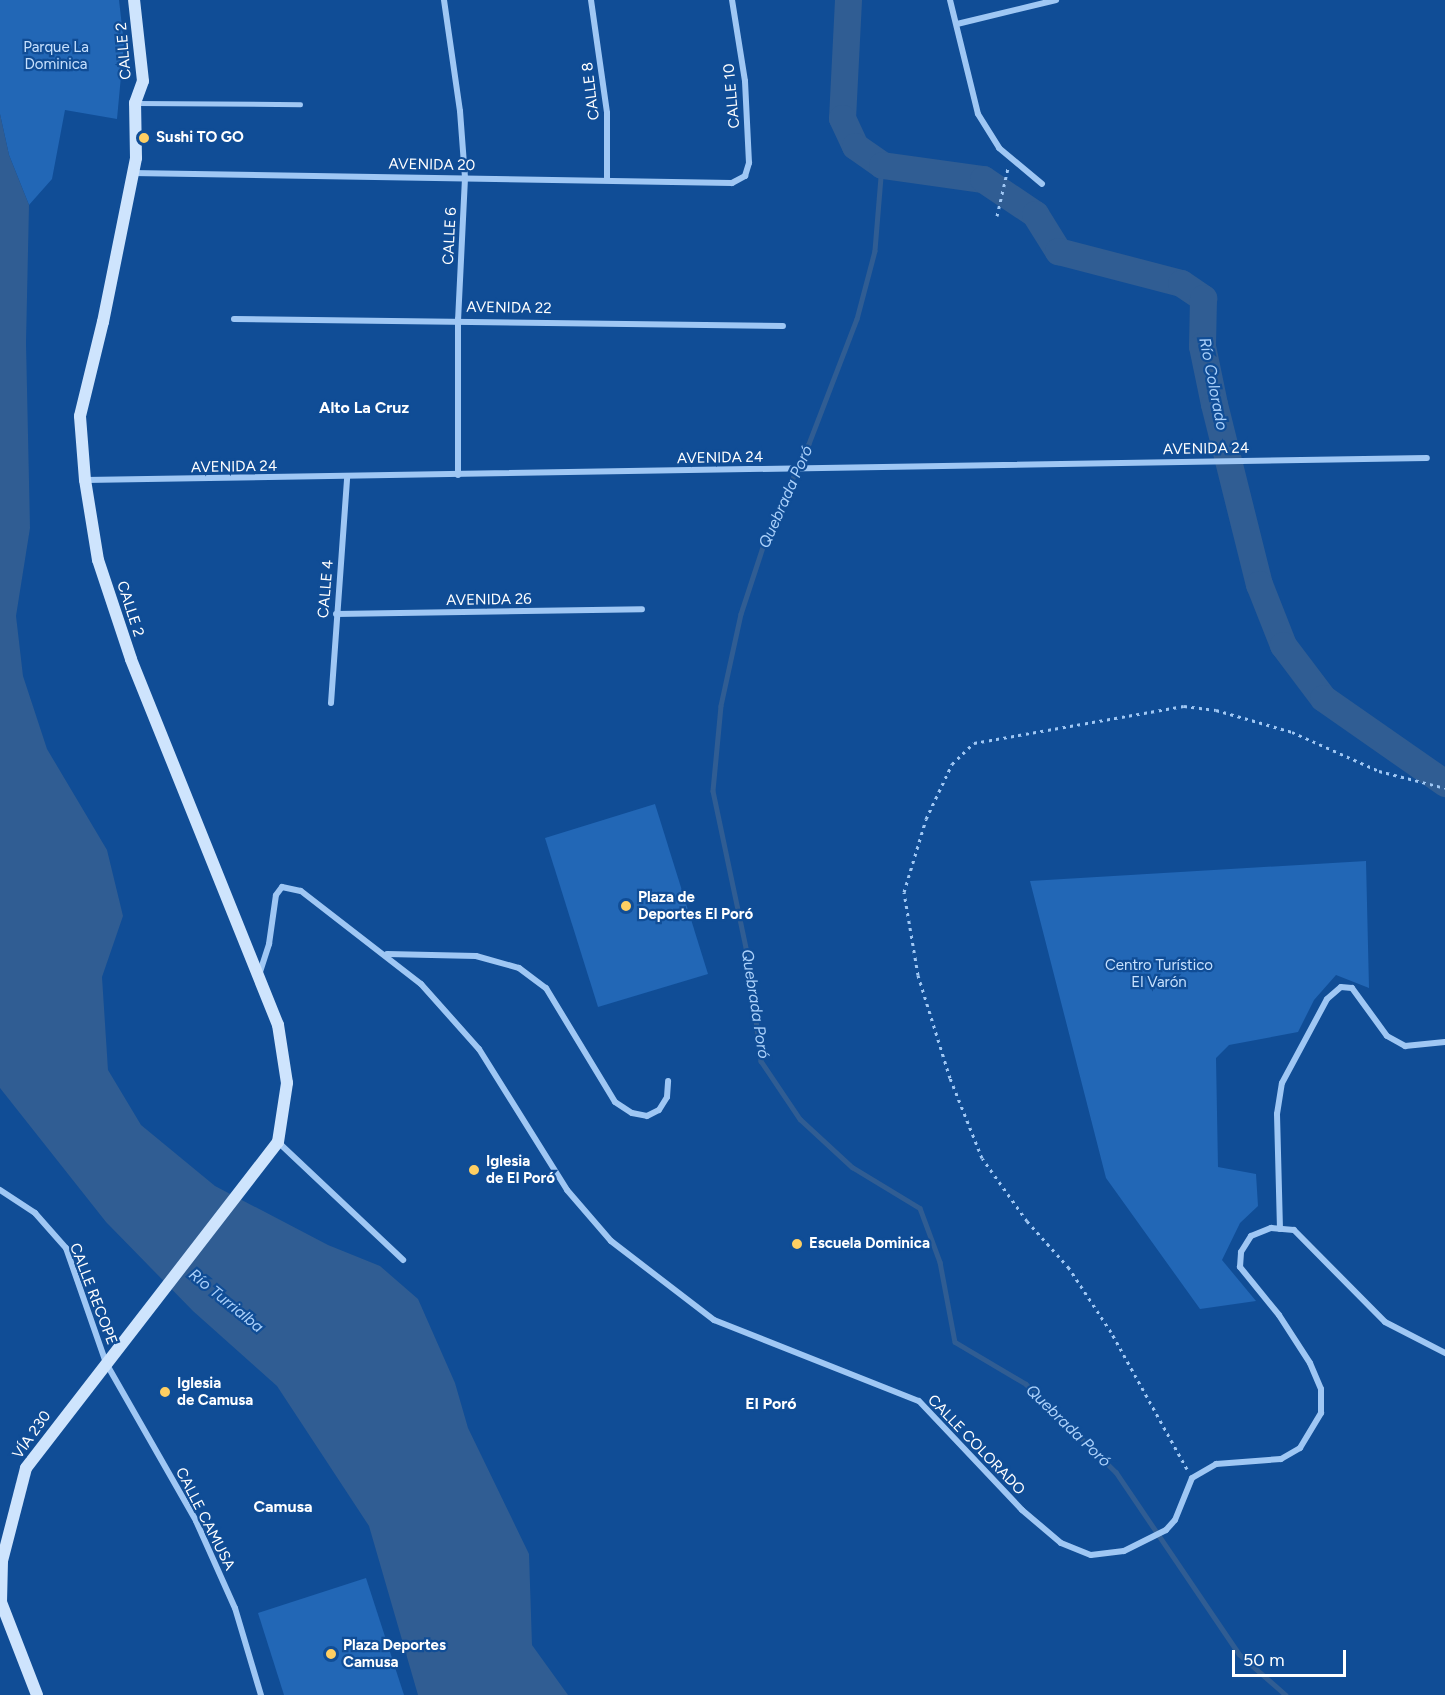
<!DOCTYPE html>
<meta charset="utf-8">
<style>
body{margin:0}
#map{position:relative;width:1445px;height:1695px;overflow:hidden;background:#104d96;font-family:Figtree,sans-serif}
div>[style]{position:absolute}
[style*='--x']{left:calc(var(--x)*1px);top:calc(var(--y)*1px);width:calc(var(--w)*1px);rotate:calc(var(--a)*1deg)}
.green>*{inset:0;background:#2267b6}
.water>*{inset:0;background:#305d93}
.stream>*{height:4.5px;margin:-2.25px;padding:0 2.25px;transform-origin:2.25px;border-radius:2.25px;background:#305d93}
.river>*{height:27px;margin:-13.5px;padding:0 13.5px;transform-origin:13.5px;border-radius:13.5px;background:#305d93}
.path>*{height:3px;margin-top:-1.5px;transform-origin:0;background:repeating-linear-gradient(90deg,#9fc7f4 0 3px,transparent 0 7.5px)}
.service>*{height:4.5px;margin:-2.25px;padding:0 2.25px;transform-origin:2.25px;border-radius:2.25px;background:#9fc7f4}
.minor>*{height:6px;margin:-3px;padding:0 3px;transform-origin:3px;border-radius:3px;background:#9fc7f4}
.secondary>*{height:12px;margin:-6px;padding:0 6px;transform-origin:6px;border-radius:6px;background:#cee4fd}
.dots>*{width:16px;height:16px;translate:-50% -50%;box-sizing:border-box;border:3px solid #104d96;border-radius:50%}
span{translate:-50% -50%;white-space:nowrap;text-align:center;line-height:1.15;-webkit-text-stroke:4.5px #104d96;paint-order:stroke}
.park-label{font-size:15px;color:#c7e1fe}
.street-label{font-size:15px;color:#fff}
.poi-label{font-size:15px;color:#fff;font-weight:700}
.left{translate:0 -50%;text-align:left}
.water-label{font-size:16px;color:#abd1fb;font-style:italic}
.neighbourhood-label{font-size:16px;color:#fff;font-weight:700}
.scale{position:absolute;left:1232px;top:1650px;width:114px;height:27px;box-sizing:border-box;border:3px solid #fff;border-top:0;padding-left:8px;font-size:18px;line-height:21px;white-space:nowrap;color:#fff;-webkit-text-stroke:4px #104d96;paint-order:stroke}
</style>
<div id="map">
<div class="green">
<i style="clip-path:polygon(0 0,119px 0,124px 44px,117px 119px,65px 110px,52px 179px,29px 205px,9px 155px,0 114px)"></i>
<i style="clip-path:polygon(655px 804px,708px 974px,598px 1007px,545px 838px)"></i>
<i style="clip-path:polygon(1366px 861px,1369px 988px,1336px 975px,1314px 1000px,1298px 1032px,1229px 1045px,1216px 1058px,1218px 1167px,1256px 1174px,1258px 1206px,1240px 1223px,1222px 1260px,1256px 1301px,1200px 1309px,1106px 1178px,1030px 881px)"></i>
<i style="clip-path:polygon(366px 1578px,404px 1695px,284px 1695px,258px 1613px)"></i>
</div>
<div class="water">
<i style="clip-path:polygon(0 114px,9px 155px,29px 205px,26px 343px,30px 528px,16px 616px,23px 676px,47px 749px,107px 850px,123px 916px,102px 977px,108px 1070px,141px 1125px,215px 1186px,328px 1245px,380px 1266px,418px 1299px,455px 1383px,468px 1428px,529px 1554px,532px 1645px,568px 1695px,418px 1695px,369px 1526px,277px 1386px,193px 1311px,106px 1222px,0 1088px)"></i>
</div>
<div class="stream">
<i style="--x:882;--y:165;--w:86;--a:94.7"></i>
<i style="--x:875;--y:251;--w:70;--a:104.8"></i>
<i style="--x:857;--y:319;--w:134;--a:111"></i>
<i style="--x:809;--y:444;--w:97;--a:115"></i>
<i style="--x:768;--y:532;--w:86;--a:108.2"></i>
<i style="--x:741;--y:614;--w:94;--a:102.3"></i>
<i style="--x:721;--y:706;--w:85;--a:95.4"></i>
<i style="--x:713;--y:791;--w:175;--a:78.1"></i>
<i style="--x:749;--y:962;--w:100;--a:83.1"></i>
<i style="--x:761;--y:1061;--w:70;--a:56.1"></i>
<i style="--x:800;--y:1119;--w:71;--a:42.7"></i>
<i style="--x:852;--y:1167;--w:79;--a:31.1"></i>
<i style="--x:920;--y:1208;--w:58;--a:69.7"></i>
<i style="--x:940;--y:1262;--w:81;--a:79.4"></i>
<i style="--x:955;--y:1342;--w:82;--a:30.6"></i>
<i style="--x:1026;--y:1384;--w:126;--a:44.4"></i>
<i style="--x:1116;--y:1472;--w:220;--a:55.9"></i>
<i style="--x:1239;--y:1654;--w:62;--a:41.1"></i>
</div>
<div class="river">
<i style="--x:848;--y:0;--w:118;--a:92.9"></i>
<i style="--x:842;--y:118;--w:31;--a:65"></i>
<i style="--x:855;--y:146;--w:33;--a:35"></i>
<i style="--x:882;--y:165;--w:102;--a:7.9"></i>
<i style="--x:983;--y:179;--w:63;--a:33.9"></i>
<i style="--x:1035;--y:214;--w:44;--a:58.1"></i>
<i style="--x:1058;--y:251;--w:127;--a:14.6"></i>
<i style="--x:1181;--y:283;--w:27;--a:34"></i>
<i style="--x:1203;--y:298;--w:48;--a:91.2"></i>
<i style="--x:1202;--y:346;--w:59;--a:78.3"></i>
<i style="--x:1214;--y:404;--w:186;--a:76"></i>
<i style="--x:1259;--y:584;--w:66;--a:68.5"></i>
<i style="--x:1283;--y:645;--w:66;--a:53"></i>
<i style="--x:1323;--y:698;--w:149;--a:34.9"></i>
</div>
<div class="path">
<i style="--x:997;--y:216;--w:49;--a:-77.1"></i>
<i style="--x:1187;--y:1469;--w:157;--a:-119"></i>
<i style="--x:1111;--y:1332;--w:77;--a:-123.3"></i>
<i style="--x:1069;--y:1268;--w:63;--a:-131.8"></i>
<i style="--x:1027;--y:1221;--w:77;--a:-125.5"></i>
<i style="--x:982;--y:1158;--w:86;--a:-111.8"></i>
<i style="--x:950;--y:1078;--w:108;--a:-107.3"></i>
<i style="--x:918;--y:975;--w:84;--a:-99.6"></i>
<i style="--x:904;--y:892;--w:76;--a:-73.2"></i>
<i style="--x:926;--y:819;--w:61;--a:-64.7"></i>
<i style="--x:952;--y:764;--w:30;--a:-44"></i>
<i style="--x:974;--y:743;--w:213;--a:-10"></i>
<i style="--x:1184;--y:706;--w:32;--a:7"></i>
<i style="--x:1216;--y:710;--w:79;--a:16.1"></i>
<i style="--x:1292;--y:732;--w:95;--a:24.1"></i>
<i style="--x:1379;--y:771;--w:68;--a:14.4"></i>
</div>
<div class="service">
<i style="--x:137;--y:103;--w:163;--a:0.4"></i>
</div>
<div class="minor">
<i style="--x:444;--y:0;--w:112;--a:81.8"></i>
<i style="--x:460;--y:111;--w:67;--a:85.7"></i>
<i style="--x:465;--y:178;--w:141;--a:92.8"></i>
<i style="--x:458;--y:319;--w:156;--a:90"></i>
<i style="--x:591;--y:0;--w:114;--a:81.9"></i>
<i style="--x:607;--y:113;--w:67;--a:90"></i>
<i style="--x:950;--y:0;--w:117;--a:76.2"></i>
<i style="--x:978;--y:114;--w:40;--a:58"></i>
<i style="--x:999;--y:148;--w:56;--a:39.9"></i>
<i style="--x:957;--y:24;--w:102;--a:-13.6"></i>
<i style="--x:132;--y:173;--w:600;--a:0.95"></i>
<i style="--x:732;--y:183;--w:15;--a:-28"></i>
<i style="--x:745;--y:176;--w:14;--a:-73"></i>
<i style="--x:749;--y:163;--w:82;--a:-92.8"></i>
<i style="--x:745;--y:81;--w:82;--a:-99.1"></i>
<i style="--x:234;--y:319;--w:549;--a:0.73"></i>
<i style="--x:85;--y:480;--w:1342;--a:-0.94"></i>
<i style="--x:336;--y:614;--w:306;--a:-0.9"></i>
<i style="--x:331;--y:703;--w:226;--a:-85.9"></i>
<i style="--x:387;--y:954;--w:89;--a:1.3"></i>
<i style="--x:476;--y:956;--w:45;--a:15.6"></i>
<i style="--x:519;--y:968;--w:34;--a:37"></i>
<i style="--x:546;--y:988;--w:133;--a:58.8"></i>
<i style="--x:615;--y:1102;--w:20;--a:33"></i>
<i style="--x:632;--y:1113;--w:15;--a:11"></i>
<i style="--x:647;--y:1116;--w:13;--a:-27"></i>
<i style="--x:659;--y:1110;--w:15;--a:-58"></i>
<i style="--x:667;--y:1097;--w:16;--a:-86"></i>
<i style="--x:259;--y:975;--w:33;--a:-72"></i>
<i style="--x:269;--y:944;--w:49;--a:-81.9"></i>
<i style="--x:276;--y:895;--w:10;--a:-53"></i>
<i style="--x:282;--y:887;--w:19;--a:12"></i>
<i style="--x:301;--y:891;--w:152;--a:37.8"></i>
<i style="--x:421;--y:984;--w:87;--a:48.3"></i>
<i style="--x:479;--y:1049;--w:166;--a:58"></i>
<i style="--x:567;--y:1190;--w:67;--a:49.2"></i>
<i style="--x:611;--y:1241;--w:130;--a:37.5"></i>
<i style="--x:714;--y:1320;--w:220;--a:21.6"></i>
<i style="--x:919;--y:1401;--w:150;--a:46.6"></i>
<i style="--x:1022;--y:1510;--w:51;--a:40.2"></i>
<i style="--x:1061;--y:1543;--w:32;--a:22"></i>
<i style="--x:1091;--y:1555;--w:33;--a:-7"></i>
<i style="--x:1124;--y:1551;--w:47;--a:-26.6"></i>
<i style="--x:1166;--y:1530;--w:13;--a:-48"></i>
<i style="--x:1175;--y:1520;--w:45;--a:-68"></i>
<i style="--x:1192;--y:1478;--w:28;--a:-30"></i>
<i style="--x:1216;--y:1464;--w:65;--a:-4.4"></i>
<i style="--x:1281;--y:1459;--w:22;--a:-30"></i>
<i style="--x:1300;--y:1448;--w:41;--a:-59"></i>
<i style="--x:1321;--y:1413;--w:24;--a:-90"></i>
<i style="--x:1321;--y:1389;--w:28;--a:-113"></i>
<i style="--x:1310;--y:1363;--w:57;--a:-122.9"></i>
<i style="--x:1279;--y:1315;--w:62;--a:-129.1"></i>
<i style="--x:1240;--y:1267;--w:15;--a:-86"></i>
<i style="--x:1241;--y:1252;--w:19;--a:-58"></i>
<i style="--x:1251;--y:1236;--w:22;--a:-22"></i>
<i style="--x:1271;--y:1228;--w:23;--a:5"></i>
<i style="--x:1294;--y:1230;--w:129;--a:45.3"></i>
<i style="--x:1385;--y:1322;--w:68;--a:27.3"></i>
<i style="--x:278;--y:1142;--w:172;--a:43.3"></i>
<i style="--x:0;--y:1190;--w:42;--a:33.3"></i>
<i style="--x:35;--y:1213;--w:47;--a:48.5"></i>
<i style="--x:66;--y:1248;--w:122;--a:70.8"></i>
<i style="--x:106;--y:1363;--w:182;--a:60.3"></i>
<i style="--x:196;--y:1521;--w:95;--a:65.9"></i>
<i style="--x:235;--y:1608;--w:91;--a:73.4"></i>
<i style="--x:1280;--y:1229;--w:115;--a:-91.5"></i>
<i style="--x:1277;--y:1114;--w:31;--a:-81"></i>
<i style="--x:1282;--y:1083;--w:95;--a:-61.8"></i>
<i style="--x:1327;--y:999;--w:18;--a:-41"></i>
<i style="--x:1341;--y:987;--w:11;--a:5"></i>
<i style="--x:1352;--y:988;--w:59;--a:53.9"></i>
<i style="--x:1387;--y:1036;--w:21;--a:29"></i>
<i style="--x:1405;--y:1046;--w:40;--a:-5.7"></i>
</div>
<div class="secondary">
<i style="--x:37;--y:1695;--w:100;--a:-111.2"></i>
<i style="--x:1;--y:1602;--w:41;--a:-88.6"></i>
<i style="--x:2;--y:1561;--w:96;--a:-75.5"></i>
<i style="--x:26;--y:1468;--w:412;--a:-52.3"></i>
<i style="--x:278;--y:1142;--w:60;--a:-81.3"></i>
<i style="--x:287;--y:1083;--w:59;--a:-98.8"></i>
<i style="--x:278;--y:1025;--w:394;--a:-111.9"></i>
<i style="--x:131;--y:659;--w:104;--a:-108.4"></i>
<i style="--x:98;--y:560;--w:81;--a:-99.2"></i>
<i style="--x:85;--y:480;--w:64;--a:-94.5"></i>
<i style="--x:80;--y:416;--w:97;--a:-76.3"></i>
<i style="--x:103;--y:322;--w:167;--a:-78.6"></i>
<i style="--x:136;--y:158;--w:55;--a:-91"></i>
<i style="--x:135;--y:103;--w:23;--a:-70"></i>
<i style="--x:143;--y:81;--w:81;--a:-96.3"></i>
</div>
<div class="dots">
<i style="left:144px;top:138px;background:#ffcf62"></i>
<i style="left:626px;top:906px;background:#ffcf62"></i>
<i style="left:474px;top:1170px;background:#ffcf62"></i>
<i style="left:797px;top:1244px;background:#ffcf62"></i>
<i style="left:165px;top:1392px;background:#ffcf62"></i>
<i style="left:331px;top:1654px;background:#ffcf62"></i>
</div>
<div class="park-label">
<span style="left:56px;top:56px">Parque La<br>Dominica</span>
<span style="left:1159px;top:974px">Centro Turístico<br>El Varón</span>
</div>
<div class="street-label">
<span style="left:124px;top:51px;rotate:-95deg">CALLE 2</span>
<span style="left:591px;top:91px;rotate:-97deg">CALLE 8</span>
<span style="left:732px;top:96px;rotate:-95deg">CALLE 10</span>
<span style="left:432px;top:165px;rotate:1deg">AVENIDA 20</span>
<span style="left:450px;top:236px;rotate:-87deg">CALLE 6</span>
<span style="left:509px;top:308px;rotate:1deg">AVENIDA 22</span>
<span style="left:1206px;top:449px;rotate:-1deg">AVENIDA 24</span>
<span style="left:720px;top:458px;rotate:-1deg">AVENIDA 24</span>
<span style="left:234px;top:467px;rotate:-1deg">AVENIDA 24</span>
<span style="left:326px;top:589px;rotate:-85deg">CALLE 4</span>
<span style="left:489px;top:600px;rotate:-1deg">AVENIDA 26</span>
<span style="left:130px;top:609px;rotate:72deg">CALLE 2</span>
<span style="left:93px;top:1294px;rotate:69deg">CALLE RECOPE</span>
<span style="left:32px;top:1435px;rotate:-55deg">VÍA 230</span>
<span style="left:976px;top:1445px;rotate:46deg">CALLE COLORADO</span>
<span style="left:205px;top:1519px;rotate:63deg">CALLE CAMUSA</span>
</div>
<div class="poi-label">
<span class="left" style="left:156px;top:138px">Sushi TO GO</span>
<span class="left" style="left:638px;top:906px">Plaza de<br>Deportes El Poró</span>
<span class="left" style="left:486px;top:1170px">Iglesia<br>de El Poró</span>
<span class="left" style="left:809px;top:1244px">Escuela Dominica</span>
<span class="left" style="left:177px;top:1392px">Iglesia<br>de Camusa</span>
<span class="left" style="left:343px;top:1654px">Plaza Deportes<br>Camusa</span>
</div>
<div class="water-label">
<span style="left:1213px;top:384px;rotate:79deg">Río Colorado</span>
<span style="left:786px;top:497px;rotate:-66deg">Quebrada Poró</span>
<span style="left:755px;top:1004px;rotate:81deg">Quebrada Poró</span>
<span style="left:226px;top:1301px;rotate:39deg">Río Turrialba</span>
<span style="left:1068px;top:1426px;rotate:44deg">Quebrada Poró</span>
</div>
<div class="neighbourhood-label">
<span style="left:364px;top:408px">Alto La Cruz</span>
<span style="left:771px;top:1404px">El Poró</span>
<span style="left:283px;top:1507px">Camusa</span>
</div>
<div class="scale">50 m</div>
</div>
